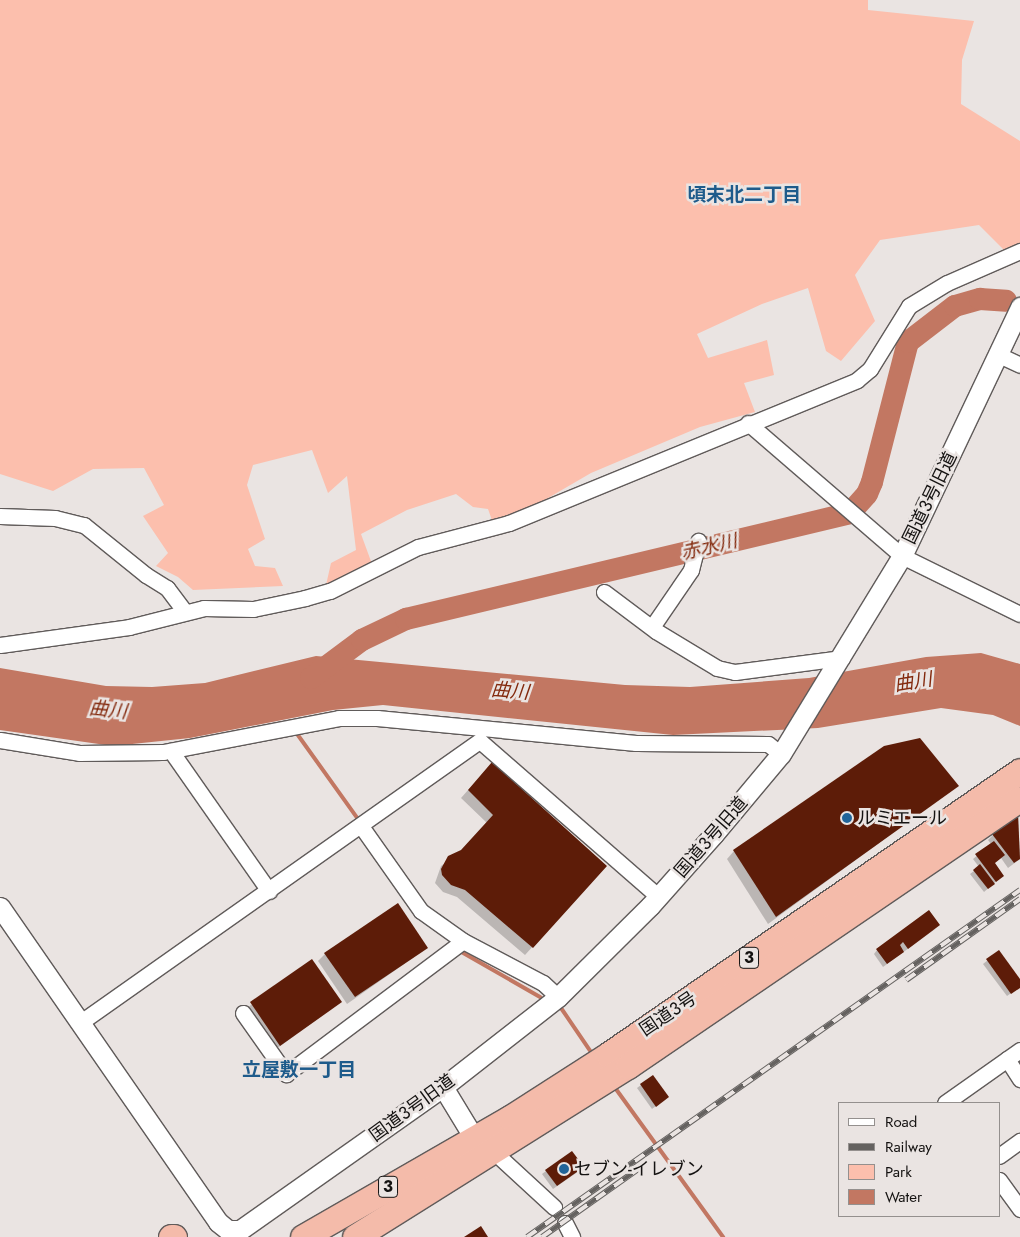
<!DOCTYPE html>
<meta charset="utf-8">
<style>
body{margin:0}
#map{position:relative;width:1020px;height:1237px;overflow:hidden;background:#eae4e2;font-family:Jost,"Noto Sans JP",sans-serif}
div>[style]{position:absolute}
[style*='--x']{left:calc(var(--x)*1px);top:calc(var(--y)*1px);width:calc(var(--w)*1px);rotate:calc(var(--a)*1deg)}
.green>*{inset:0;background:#fcbfad}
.water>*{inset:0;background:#c27762}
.shadow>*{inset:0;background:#0003}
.stream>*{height:4px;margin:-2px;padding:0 2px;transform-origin:2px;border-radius:2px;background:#c27762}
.river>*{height:22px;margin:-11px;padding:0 11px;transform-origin:11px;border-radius:11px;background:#c27762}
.building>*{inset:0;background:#5d1c08}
.roads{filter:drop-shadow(1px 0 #605b5a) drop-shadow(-1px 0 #605b5a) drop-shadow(0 1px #605b5a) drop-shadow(0 -1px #605b5a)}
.minor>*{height:15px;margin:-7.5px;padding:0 7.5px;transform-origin:7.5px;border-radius:7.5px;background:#fff}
.tertiary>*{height:19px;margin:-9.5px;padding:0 9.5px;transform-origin:9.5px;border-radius:9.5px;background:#fff}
.trunk>*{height:25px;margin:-12.5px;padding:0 12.5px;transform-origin:12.5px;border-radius:12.5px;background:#f4bbaa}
.rail>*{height:5.5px;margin-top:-2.75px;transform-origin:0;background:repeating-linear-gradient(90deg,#eae4e2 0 11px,#656260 0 22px);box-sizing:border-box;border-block:1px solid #656260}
.dots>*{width:14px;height:14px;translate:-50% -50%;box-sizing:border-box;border:2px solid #eae4e2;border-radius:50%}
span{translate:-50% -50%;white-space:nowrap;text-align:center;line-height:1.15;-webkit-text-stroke:5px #eae4e2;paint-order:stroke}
.shield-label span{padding:1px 4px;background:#eae4e2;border:1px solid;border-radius:4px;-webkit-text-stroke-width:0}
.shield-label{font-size:16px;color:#141211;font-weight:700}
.street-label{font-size:18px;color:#141211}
.poi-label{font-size:18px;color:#141211}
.left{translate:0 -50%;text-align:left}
.neighbourhood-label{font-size:19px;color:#1e5b8b;font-weight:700}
.water-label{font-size:19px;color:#83290d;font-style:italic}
.legend{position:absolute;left:838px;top:1102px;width:162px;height:115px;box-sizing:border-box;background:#eae4e2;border:1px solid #94908e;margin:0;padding:6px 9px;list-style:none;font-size:15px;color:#141211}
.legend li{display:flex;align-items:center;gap:10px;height:25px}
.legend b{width:25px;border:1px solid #94908e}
</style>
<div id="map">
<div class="green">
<i style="clip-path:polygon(0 0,868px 0,868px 10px,974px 21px,962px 60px,961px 104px,1020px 141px,1020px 246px,1008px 254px,979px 225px,880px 240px,855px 275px,875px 321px,841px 361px,826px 351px,808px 288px,762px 304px,697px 334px,708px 358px,767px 340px,774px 375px,744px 383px,755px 412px,700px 427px,591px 473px,536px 505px,493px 523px,488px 509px,473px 507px,456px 494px,407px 510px,361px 534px,372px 564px,326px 585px,331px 563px,356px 550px,347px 476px,328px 493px,312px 450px,253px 465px,247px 485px,265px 539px,248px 549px,255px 566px,275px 568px,283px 586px,193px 590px,178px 577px,156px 566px,168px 553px,143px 516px,164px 505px,144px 468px,93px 469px,53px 491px,0 474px)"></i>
</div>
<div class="water">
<i style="clip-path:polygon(981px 653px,1020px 664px,1020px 726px,993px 715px,941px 708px,818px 728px,673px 735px,383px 705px,333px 710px,190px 738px,113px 746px,0 730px,0 668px,106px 686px,152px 687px,205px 683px,316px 656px,625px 685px,690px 687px,809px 678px,926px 657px)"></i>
</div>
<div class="shadow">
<i style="clip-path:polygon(485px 771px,606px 866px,525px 955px,457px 897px,443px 892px,435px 883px,441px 866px,461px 851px,487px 823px,461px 798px)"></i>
<i style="clip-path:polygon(957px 786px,768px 924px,727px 859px,734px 851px)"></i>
<i style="clip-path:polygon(1018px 816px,1020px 859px,1008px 868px,1001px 858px,994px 863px,999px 879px,984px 892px,970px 874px,979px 867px,973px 859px,991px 844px,988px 840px,993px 835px)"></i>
<i style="clip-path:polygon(935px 929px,883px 967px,874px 954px,877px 950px)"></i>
<i style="clip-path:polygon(427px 948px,347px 1004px,318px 961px,325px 954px)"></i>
<i style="clip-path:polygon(998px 952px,1020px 981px,1020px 987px,1007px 996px,983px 964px)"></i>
<i style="clip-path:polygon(311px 960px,341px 1002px,272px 1052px,243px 1011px)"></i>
<i style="clip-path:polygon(653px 1076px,668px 1097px,652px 1109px,637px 1088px)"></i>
<i style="clip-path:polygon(546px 1171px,579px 1171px,553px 1189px,542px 1174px)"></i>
</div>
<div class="stream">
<i style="--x:295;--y:731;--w:108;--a:54.4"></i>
<i style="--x:458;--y:950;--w:95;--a:29.8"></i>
<i style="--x:561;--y:1008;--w:53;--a:55.7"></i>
<i style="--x:613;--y:1085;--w:188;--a:54.1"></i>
</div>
<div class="river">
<i style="--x:311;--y:678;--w:64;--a:-36.7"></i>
<i style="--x:362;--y:640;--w:49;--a:-25.5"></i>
<i style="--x:406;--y:619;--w:456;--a:-13.4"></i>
<i style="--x:850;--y:513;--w:25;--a:-48"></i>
<i style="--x:867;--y:494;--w:13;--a:-67"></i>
<i style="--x:872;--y:482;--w:145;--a:-75.6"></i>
<i style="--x:908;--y:342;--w:59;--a:-37.5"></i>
<i style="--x:955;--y:306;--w:26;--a:-16"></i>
<i style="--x:980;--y:299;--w:26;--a:4"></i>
</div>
<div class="building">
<i style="clip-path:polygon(920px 738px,959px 786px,776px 917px,733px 850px,884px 746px)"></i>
<i style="clip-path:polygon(492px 762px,607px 866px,533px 948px,465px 890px,451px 885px,442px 875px,441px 869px,448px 856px,461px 850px,493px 815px,468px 790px)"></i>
<i style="clip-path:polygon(1018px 814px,1020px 859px,1014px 863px,992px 834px)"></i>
<i style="clip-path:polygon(994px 841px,1005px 855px,995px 863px,1004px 876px,996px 882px,975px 854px)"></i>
<i style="clip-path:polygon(980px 864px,995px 884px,988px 889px,973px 870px)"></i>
<i style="clip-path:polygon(398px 903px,428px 948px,355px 997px,324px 953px)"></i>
<i style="clip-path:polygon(929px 910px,940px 925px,908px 949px,903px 942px,900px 945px,904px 952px,887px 964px,876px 949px)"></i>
<i style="clip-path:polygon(999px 950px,1020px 979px,1020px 988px,1011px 994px,986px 959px)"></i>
<i style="clip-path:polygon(312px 959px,342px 1002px,280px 1046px,250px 1002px)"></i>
<i style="clip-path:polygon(653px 1075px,669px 1097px,656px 1107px,640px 1084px)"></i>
<i style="clip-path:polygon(572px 1151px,584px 1167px,557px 1186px,545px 1170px)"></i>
<i style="clip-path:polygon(481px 1226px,488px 1237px,464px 1237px)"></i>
</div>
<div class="roads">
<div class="minor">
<i style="--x:999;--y:355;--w:23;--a:25"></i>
<i style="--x:748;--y:423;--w:203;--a:40.8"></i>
<i style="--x:902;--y:556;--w:131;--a:26.2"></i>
<i style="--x:0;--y:516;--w:55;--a:2.1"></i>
<i style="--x:55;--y:518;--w:30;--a:14"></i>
<i style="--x:84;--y:525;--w:80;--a:38.9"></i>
<i style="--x:146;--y:575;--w:25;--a:32"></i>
<i style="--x:167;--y:588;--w:30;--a:53"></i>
<i style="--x:604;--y:592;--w:65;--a:36.9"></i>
<i style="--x:656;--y:631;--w:71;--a:31.2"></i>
<i style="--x:717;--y:668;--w:18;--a:13"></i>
<i style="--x:735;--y:672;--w:108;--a:-7.5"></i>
<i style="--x:652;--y:627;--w:69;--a:-55.6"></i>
<i style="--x:691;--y:570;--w:30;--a:-76"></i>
<i style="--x:0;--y:645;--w:130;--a:-7.9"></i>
<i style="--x:129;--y:627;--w:77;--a:-14.2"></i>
<i style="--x:204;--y:608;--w:49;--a:1.2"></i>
<i style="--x:253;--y:609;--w:53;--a:-11.9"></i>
<i style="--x:305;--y:598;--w:26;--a:-16"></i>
<i style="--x:330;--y:591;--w:98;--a:-26.6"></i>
<i style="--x:418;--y:547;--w:94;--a:-14.8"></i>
<i style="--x:509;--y:523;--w:376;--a:-22.3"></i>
<i style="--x:857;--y:380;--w:17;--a:-40"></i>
<i style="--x:870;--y:369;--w:74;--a:-58.2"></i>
<i style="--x:909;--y:306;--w:44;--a:-31.2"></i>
<i style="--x:947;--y:283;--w:80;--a:-23.7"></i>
<i style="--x:0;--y:740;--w:80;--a:9.3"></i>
<i style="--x:79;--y:753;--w:84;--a:-0.7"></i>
<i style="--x:163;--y:752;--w:179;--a:-10.9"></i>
<i style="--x:339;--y:718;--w:38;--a:0"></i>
<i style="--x:377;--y:718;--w:260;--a:5.5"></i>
<i style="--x:636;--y:743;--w:132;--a:0.4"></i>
<i style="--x:768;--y:744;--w:16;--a:38"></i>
<i style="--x:171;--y:751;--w:171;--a:55"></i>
<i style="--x:361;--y:826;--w:104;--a:54.8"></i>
<i style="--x:421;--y:911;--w:52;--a:35.5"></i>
<i style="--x:463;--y:941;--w:90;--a:27.7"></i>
<i style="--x:543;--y:983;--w:21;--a:43"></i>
<i style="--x:243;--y:1013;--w:75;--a:54.8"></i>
<i style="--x:286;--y:1074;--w:221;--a:-36.9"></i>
<i style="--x:81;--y:1022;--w:488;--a:-35.2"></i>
<i style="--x:480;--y:741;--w:237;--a:41.1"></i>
<i style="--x:1007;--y:1059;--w:24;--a:57"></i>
<i style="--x:945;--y:1103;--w:92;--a:-35.2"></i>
<i style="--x:493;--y:1151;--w:83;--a:42.6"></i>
<i style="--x:999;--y:1156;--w:26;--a:-36"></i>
<i style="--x:999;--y:1180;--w:36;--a:54"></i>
<i style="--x:565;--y:1223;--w:16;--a:63"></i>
</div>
<div class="tertiary">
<i style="--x:0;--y:907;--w:383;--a:55.3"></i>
<i style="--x:218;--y:1222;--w:13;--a:39"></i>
<i style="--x:228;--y:1230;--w:12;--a:0"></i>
<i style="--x:240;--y:1230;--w:248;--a:-35.2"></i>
<i style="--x:443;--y:1087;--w:146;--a:-38"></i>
<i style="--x:558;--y:997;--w:129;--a:-44.7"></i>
<i style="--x:650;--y:906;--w:96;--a:-48.4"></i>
<i style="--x:714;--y:834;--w:104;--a:-50.1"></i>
<i style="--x:781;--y:754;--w:232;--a:-58.6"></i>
<i style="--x:902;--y:556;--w:276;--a:-64.6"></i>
<i style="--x:443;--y:1087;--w:60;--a:58.7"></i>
<i style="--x:474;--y:1138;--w:14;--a:34"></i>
</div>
<div class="trunk">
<i style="--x:171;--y:1237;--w:3;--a:0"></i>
<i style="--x:303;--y:1237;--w:239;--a:-29.9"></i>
<i style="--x:510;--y:1118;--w:117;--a:-32.7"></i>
<i style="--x:608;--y:1055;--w:500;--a:-34.58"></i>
<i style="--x:355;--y:1237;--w:322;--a:-32.1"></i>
<i style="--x:628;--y:1066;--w:474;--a:-34.3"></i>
</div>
</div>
<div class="rail">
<i style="--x:906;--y:980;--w:140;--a:-35.4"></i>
<i style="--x:527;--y:1237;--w:603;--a:-35.14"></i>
<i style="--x:542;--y:1237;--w:118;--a:-35.3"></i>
</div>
<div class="dots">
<i style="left:847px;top:818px;background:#216499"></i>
<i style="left:564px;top:1169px;background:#216499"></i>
</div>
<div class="shield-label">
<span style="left:749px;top:958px">3</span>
<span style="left:388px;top:1187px">3</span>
</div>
<div class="street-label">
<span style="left:930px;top:498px;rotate:-64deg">国道3号旧道</span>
<span style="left:711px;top:837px;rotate:-49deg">国道3号旧道</span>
<span style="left:668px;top:1014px;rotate:-34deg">国道3号</span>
<span style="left:412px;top:1108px;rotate:-36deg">国道3号旧道</span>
</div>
<div class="poi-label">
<span class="left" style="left:857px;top:818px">ルミエール</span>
<span class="left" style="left:574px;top:1169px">セブン-イレブン</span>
</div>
<div class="neighbourhood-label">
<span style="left:744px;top:195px">頃末北二丁目</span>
<span style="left:299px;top:1070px">立屋敷一丁目</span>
</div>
<div class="water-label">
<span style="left:709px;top:547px;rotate:-13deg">赤水川</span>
<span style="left:913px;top:682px;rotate:-9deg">曲川</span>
<span style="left:510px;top:691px;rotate:5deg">曲川</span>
<span style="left:108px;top:710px;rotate:6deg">曲川</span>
</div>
<ul class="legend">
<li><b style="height:6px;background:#fff"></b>Road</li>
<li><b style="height:6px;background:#656260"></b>Railway</li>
<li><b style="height:14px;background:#fcbfad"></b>Park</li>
<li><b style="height:14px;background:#c27762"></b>Water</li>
</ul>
</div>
